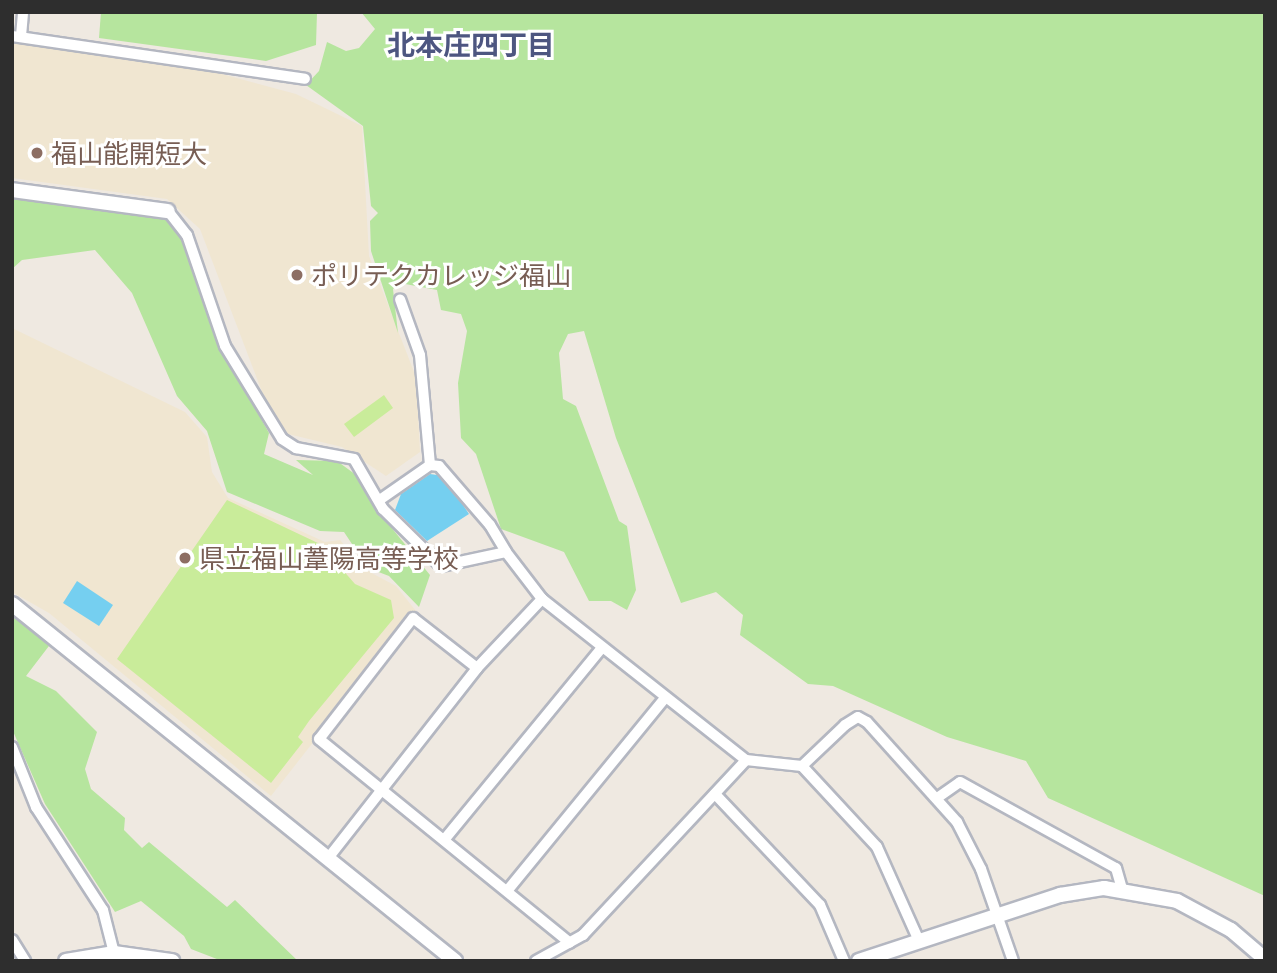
<!DOCTYPE html>
<meta charset="utf-8">
<style>
body{margin:0}
#map{position:relative;width:1277px;height:973px;overflow:hidden;background:#efe9e1;font-family:"Exo 2","Noto Sans JP",sans-serif}
div>[style]{position:absolute}
[style*='--x']{left:calc(var(--x)*1px);top:calc(var(--y)*1px);width:calc(var(--w)*1px);rotate:calc(var(--a)*1deg)}
.education>*{inset:0;background:#f0e6d1}
.green>*{inset:0;background:#b6e59e}
.pitch>*{inset:0;background:#c9ec9a}
.water>*{inset:0;background:#75cff0}
.roads{filter:drop-shadow(2px 0 #b4b7c1) drop-shadow(-2px 0 #b4b7c1) drop-shadow(0 2px #b4b7c1) drop-shadow(0 -2px #b4b7c1)}
.street>*{height:10px;margin:-5px;padding:0 5px;transform-origin:5px;border-radius:5px;background:#fff}
.secondary>*{height:14px;margin:-7px;padding:0 7px;transform-origin:7px;border-radius:7px;background:#fff}
.dots>*{width:19px;height:19px;translate:-50% -50%;box-sizing:border-box;border:4px solid #fff;border-radius:50%}
span{translate:-50% -50%;white-space:nowrap;text-align:center;line-height:1.15;-webkit-text-stroke:6px #fff;paint-order:stroke}
.education-label{font-size:26px;color:#785e54}
.left{translate:0 -50%;text-align:left}
.neighbourhood-label{font-size:28px;color:#4d5680;font-weight:700}
.frame{position:absolute;inset:0;border:14px solid #2e2e2e;pointer-events:none}
</style>
<div id="map">
<div class="education">
<i style="clip-path:polygon(32px 40px,207px 70px,296px 94px,362px 126px,369px 256px,416px 377px,420px 452px,386px 476px,342px 447px,288px 434px,264px 397px,200px 229px,167px 199px,12px 178px,12px 41px)"></i>
<i style="clip-path:polygon(12px 328px,185px 412px,207px 437px,212px 472px,228px 498px,325px 542px,340px 540px,366px 570px,396px 586px,416px 611px,271px 796px,49px 613px,12px 592px)"></i>
</div>
<div class="green">
<i style="clip-path:polygon(101px 12px,317px 12px,316px 45px,266px 61px,99px 38px)"></i>
<i style="clip-path:polygon(361px 12px,1265px 12px,1265px 896px,1048px 798px,1026px 761px,947px 737px,833px 686px,808px 684px,740px 635px,743px 615px,716px 592px,681px 603px,616px 438px,584px 331px,568px 334px,559px 353px,563px 399px,576px 406px,619px 521px,627px 526px,636px 590px,627px 610px,611px 601px,589px 601px,564px 552px,501px 529px,476px 454px,461px 438px,458px 383px,467px 331px,461px 314px,441px 310px,437px 290px,400px 283px,393px 289px,398px 333px,371px 251px,370px 221px,378px 213px,371px 206px,363px 126px,306px 85px,319px 71px,327px 42px,346px 51px,359px 48px,375px 29px)"></i>
<i style="clip-path:polygon(12px 193px,165px 214px,185px 239px,222px 349px,269px 433px,264px 454px,313px 475px,296px 460px,337px 461px,363px 480px,373px 505px,430px 575px,419px 607px,389px 576px,368px 568px,344px 532px,320px 531px,227px 492px,207px 431px,177px 396px,132px 293px,95px 250px,22px 260px,12px 269px)"></i>
<i style="clip-path:polygon(12px 617px,52px 642px,26px 676px,56px 691px,97px 732px,85px 769px,91px 789px,125px 818px,124px 830px,142px 848px,149px 842px,227px 907px,235px 900px,298px 961px,222px 961px,191px 949px,184px 936px,141px 901px,115px 912px,45px 804px,12px 729px)"></i>
</div>
<div class="pitch">
<i style="clip-path:polygon(384px 395px,393px 408px,354px 437px,344px 424px)"></i>
<i style="clip-path:polygon(227px 500px,320px 544px,355px 584px,391px 600px,394px 618px,309px 721px,298px 737px,303px 742px,271px 783px,117px 659px)"></i>
</div>
<div class="water">
<i style="clip-path:polygon(430px 474px,444px 476px,469px 514px,427px 541px,395px 510px,401px 494px)"></i>
<i style="clip-path:polygon(77px 581px,113px 605px,99px 626px,63px 603px)"></i>
</div>
<div class="roads">
<div class="street">
<i style="--x:12;--y:36;--w:296;--a:8.3"></i>
<i style="--x:21;--y:36;--w:24;--a:-85"></i>
<i style="--x:168;--y:211;--w:31;--a:52"></i>
<i style="--x:187;--y:235;--w:117;--a:71.1"></i>
<i style="--x:225;--y:346;--w:109;--a:58.5"></i>
<i style="--x:282;--y:439;--w:17;--a:33"></i>
<i style="--x:296;--y:448;--w:59;--a:10.7"></i>
<i style="--x:354;--y:459;--w:58;--a:59.9"></i>
<i style="--x:383;--y:509;--w:81;--a:44.5"></i>
<i style="--x:441;--y:566;--w:66;--a:-12.2"></i>
<i style="--x:506;--y:552;--w:59;--a:52.5"></i>
<i style="--x:542;--y:599;--w:260;--a:38.3"></i>
<i style="--x:746;--y:760;--w:56;--a:6.1"></i>
<i style="--x:802;--y:766;--w:59;--a:-43.6"></i>
<i style="--x:845;--y:725;--w:15;--a:-32"></i>
<i style="--x:858;--y:717;--w:10;--a:29"></i>
<i style="--x:867;--y:722;--w:135;--a:48"></i>
<i style="--x:957;--y:822;--w:53;--a:62.9"></i>
<i style="--x:981;--y:869;--w:97;--a:70.8"></i>
<i style="--x:430;--y:465;--w:9;--a:6"></i>
<i style="--x:439;--y:466;--w:78;--a:49.2"></i>
<i style="--x:490;--y:525;--w:31;--a:59"></i>
<i style="--x:381;--y:499;--w:60;--a:-34.8"></i>
<i style="--x:430;--y:465;--w:110;--a:-95.2"></i>
<i style="--x:420;--y:355;--w:59;--a:-109.7"></i>
<i style="--x:477;--y:668;--w:81;--a:-142"></i>
<i style="--x:413;--y:618;--w:153;--a:127.8"></i>
<i style="--x:319;--y:739;--w:323;--a:39.1"></i>
<i style="--x:12;--y:747;--w:65;--a:68.2"></i>
<i style="--x:36;--y:807;--w:123;--a:57"></i>
<i style="--x:103;--y:910;--w:44;--a:75.7"></i>
<i style="--x:802;--y:766;--w:110;--a:47.2"></i>
<i style="--x:877;--y:847;--w:103;--a:65.9"></i>
<i style="--x:715;--y:794;--w:153;--a:46.6"></i>
<i style="--x:820;--y:905;--w:61;--a:66.8"></i>
<i style="--x:940;--y:796;--w:24;--a:-35"></i>
<i style="--x:960;--y:782;--w:178;--a:28.9"></i>
<i style="--x:1116;--y:868;--w:22;--a:74"></i>
<i style="--x:444;--y:840;--w:247;--a:-50.6"></i>
<i style="--x:329;--y:857;--w:240;--a:-51.9"></i>
<i style="--x:477;--y:668;--w:95;--a:-46.7"></i>
<i style="--x:507;--y:891;--w:248;--a:-50.7"></i>
<i style="--x:12;--y:940;--w:25;--a:58"></i>
<i style="--x:536;--y:961;--w:54;--a:-29"></i>
<i style="--x:583;--y:935;--w:239;--a:-47"></i>
</div>
<div class="secondary">
<i style="--x:12;--y:190;--w:157;--a:7.7"></i>
<i style="--x:12;--y:604;--w:569;--a:38.86"></i>
<i style="--x:66;--y:961;--w:49;--a:-9.5"></i>
<i style="--x:114;--y:953;--w:59;--a:7.9"></i>
<i style="--x:859;--y:961;--w:212;--a:-18.2"></i>
<i style="--x:1060;--y:895;--w:45;--a:-9"></i>
<i style="--x:1104;--y:888;--w:74;--a:10.1"></i>
<i style="--x:1177;--y:901;--w:61;--a:28.2"></i>
<i style="--x:1231;--y:930;--w:45;--a:40.5"></i>
</div>
</div>
<div class="dots">
<i style="left:37px;top:153px;background:#8d6e63"></i>
<i style="left:297px;top:275px;background:#8d6e63"></i>
<i style="left:185px;top:558px;background:#8d6e63"></i>
</div>
<div class="education-label">
<span class="left" style="left:51px;top:153px">福山能開短大</span>
<span class="left" style="left:311px;top:275px">ポリテクカレッジ福山</span>
<span class="left" style="left:199px;top:558px">県立福山葦陽高等学校</span>
</div>
<div class="neighbourhood-label">
<span style="left:471px;top:44px">北本庄四丁目</span>
</div>
<div class="frame"></div>
</div>
